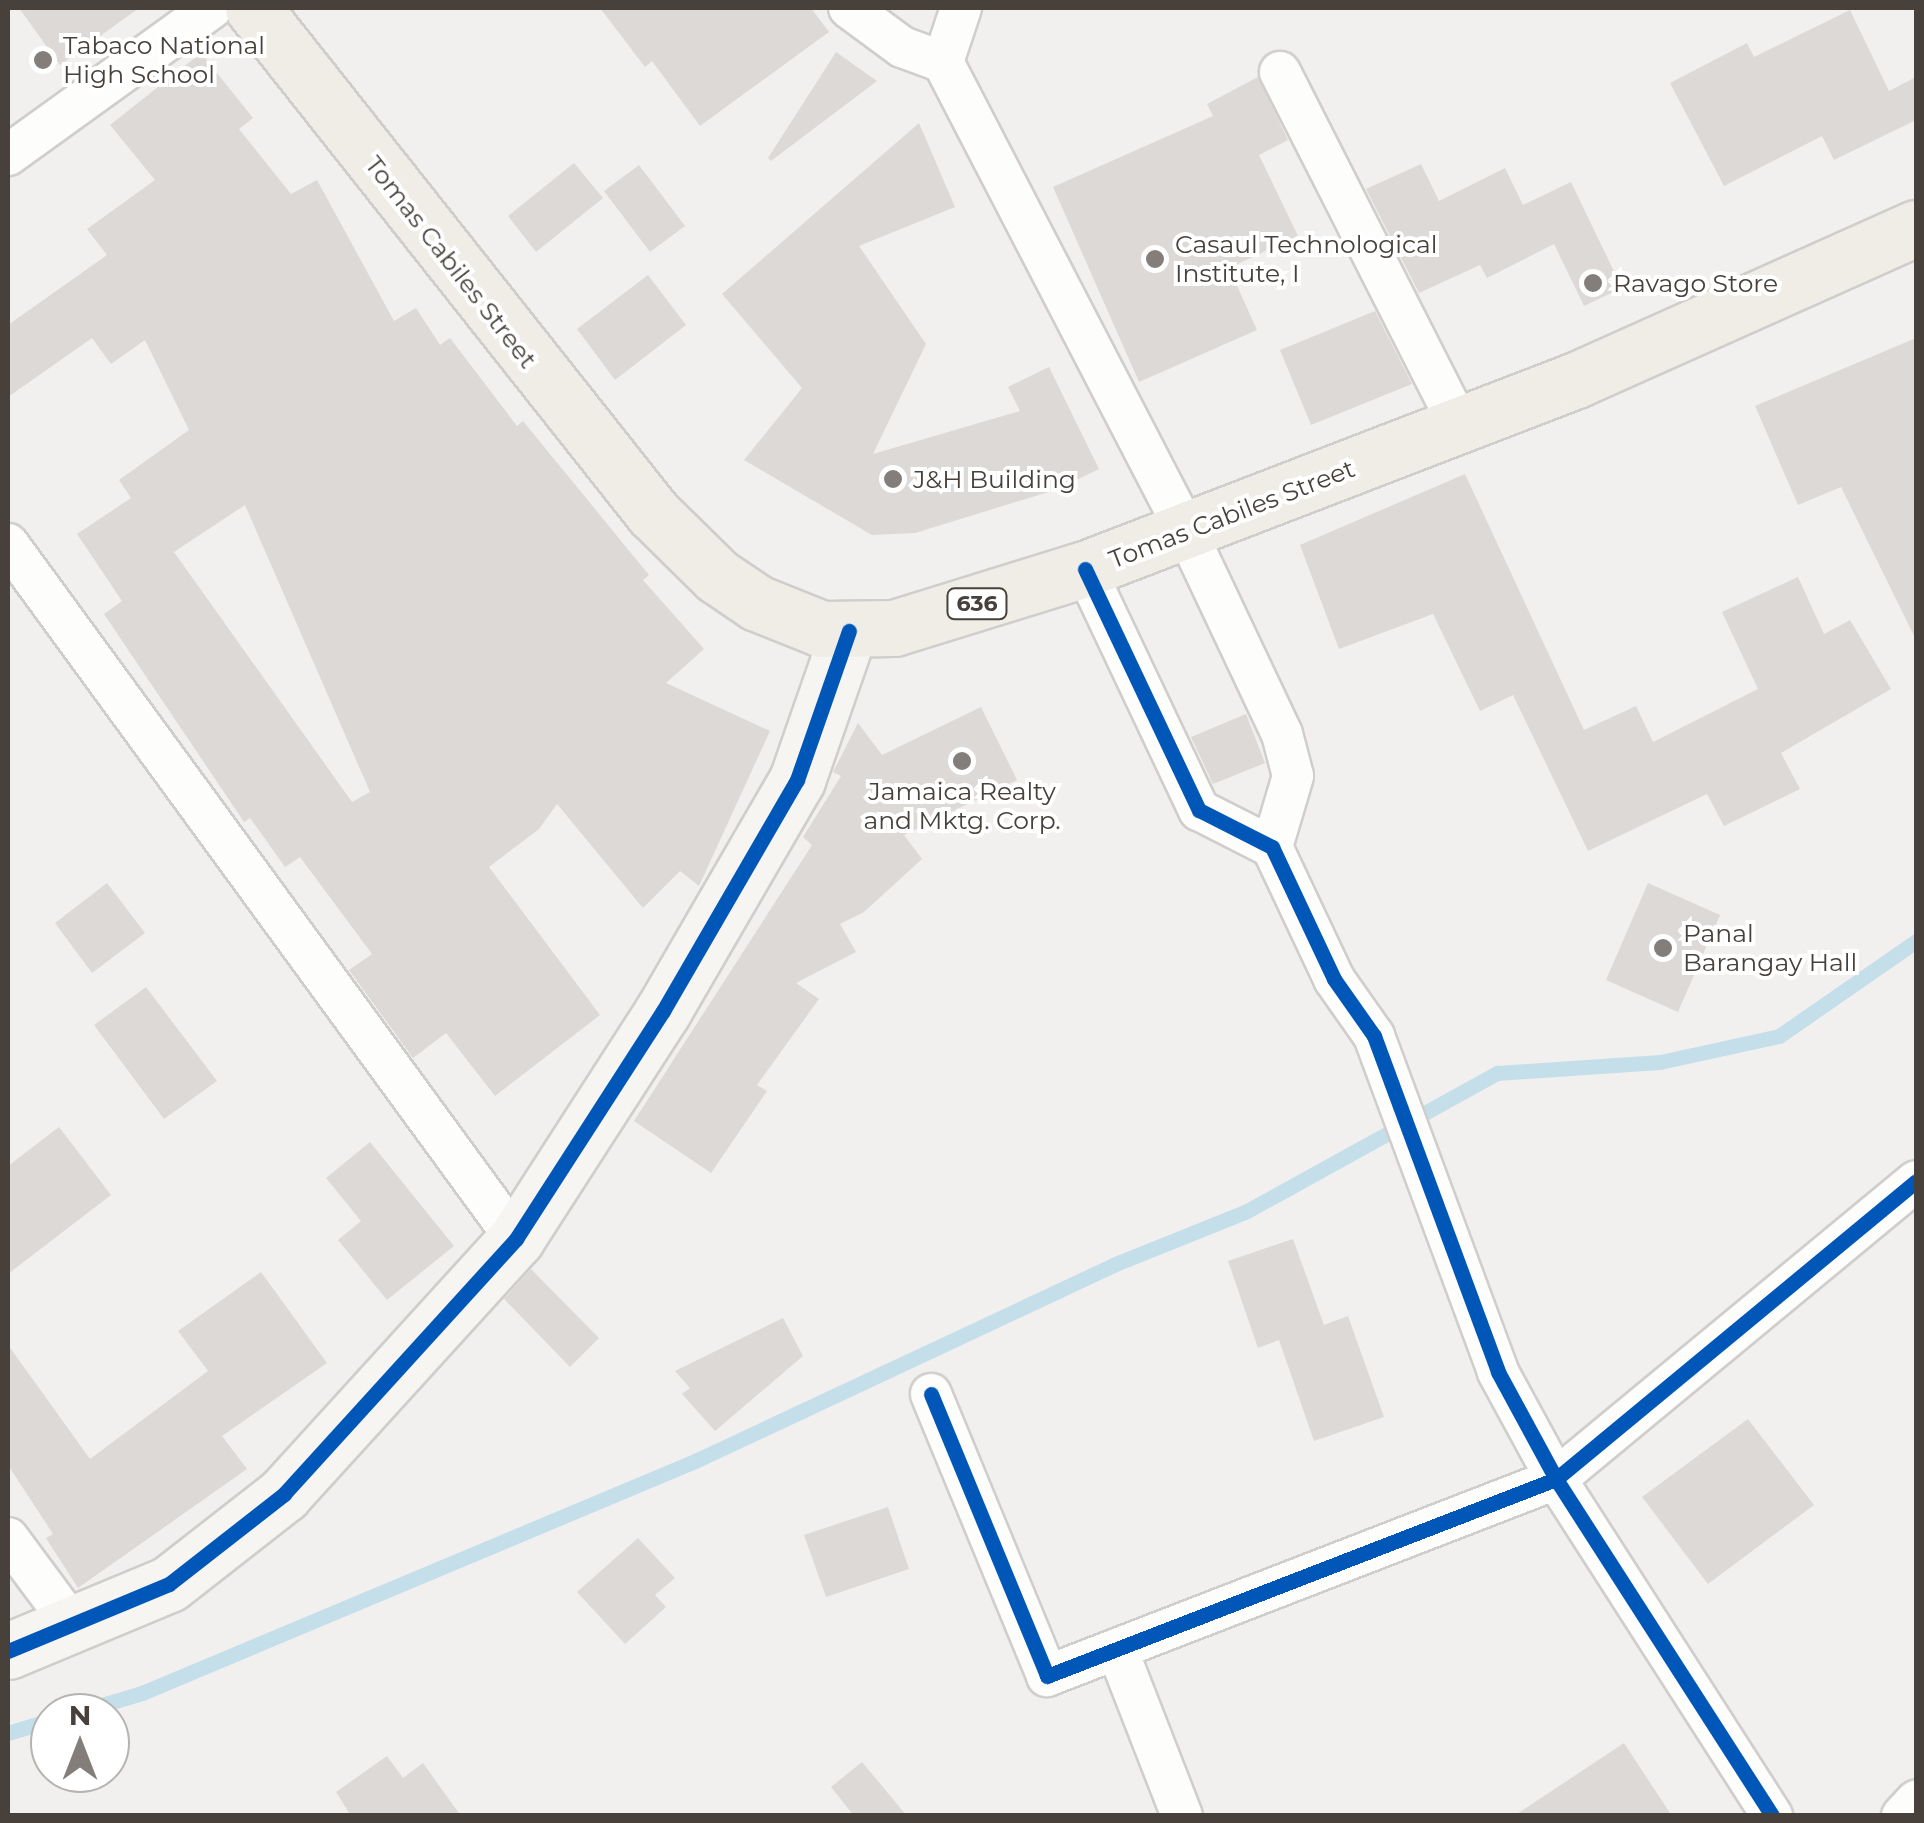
<!DOCTYPE html>
<style>
body{margin:0}
#map{position:relative;width:1924px;height:1823px;overflow:hidden;background:#f2f0ee;font-family:Montserrat,sans-serif}
div>[style]{position:absolute}
[style*='--x']{left:calc(var(--x)*1px);top:calc(var(--y)*1px);width:calc(var(--w)*1px);rotate:calc(var(--a)*1deg)}
.stream>*{height:15px;margin:-7.5px;padding:0 7.5px;transform-origin:7.5px;border-radius:7.5px;background:#c4dfea}
.building>*{inset:0;background:#dcd9d7}
.roads{filter:drop-shadow(2px 0 #d0cecc) drop-shadow(-2px 0 #d0cecc) drop-shadow(0 2px #d0cecc) drop-shadow(0 -2px #d0cecc)}
.street>*{height:40px;margin:-20px;padding:0 20px;transform-origin:20px;border-radius:20px;background:#fdfdfc}
.secondary>*{height:55px;margin:-27.5px;padding:0 27.5px;transform-origin:27.5px;border-radius:27.5px;background:#f7f5f1}
.primary>*{height:55px;margin:-27.5px;padding:0 27.5px;transform-origin:27.5px;border-radius:27.5px;background:#f0ede7}
.cycleway>*{height:15px;margin:-7.5px;padding:0 7.5px;transform-origin:7.5px;border-radius:7.5px;background:#0057b8}
.dots>*{width:28px;height:28px;translate:-50% -50%;box-sizing:border-box;border:5px solid #fff;border-radius:50%}
span{translate:-50% -50%;white-space:nowrap;text-align:center;line-height:1.15;-webkit-text-stroke:8px #fff;paint-order:stroke}
.shield-label span{padding:2px 8px;background:#fff;border:2px solid;border-radius:8px;-webkit-text-stroke-width:0}
.shield-label{font-size:22px;color:#48413b;font-weight:700}
.poi-label{font-size:25px;color:#48413b}
.left{translate:0 -50%;text-align:left}
.street-label{font-size:25px;color:#48413b}
.frame{position:absolute;inset:0;border:10px solid #48413b;pointer-events:none}
.north{position:absolute;left:30px;top:1693px;width:100px;height:100px;box-sizing:border-box;background:#fff;border:2px solid #b6b3b1;border-radius:50%;rotate:0deg;font-size:28px;font-weight:700;line-height:40px;text-align:center;color:#48413b}
.north::after{content:'';display:block;margin:auto;width:35px;height:45px;background:#847e7a;clip-path:polygon(50% 0,100% 100%,50% 72%,0 100%)}
</style>
<div id="map">
<div class="stream">
<i style="--x:75;--y:1713;--w:70;--a:-16.6"></i>
<i style="--x:142;--y:1693;--w:600;--a:-22.76"></i>
<i style="--x:695;--y:1461;--w:462;--a:-25.1"></i>
<i style="--x:1113;--y:1265;--w:144;--a:-21.9"></i>
<i style="--x:1247;--y:1211;--w:286;--a:-28.9"></i>
<i style="--x:1497;--y:1073;--w:163;--a:-3.9"></i>
<i style="--x:1660;--y:1062;--w:122;--a:-12.3"></i>
<i style="--x:1779;--y:1036;--w:167;--a:-34.7"></i>
<i style="--x:8;--y:1733;--w:44;--a:-17.2"></i>
</div>
<div class="building">
<i style="clip-path:polygon(19px 8px,139px 8px,60px 65px)"></i>
<i style="clip-path:polygon(600px 8px,811px 8px,829px 32px,700px 126px,652px 61px,645px 67px)"></i>
<i style="clip-path:polygon(1850px 10px,1889px 91px,1916px 77px,1916px 120px,1834px 160px,1822px 136px,1724px 186px,1670px 83px,1747px 43px,1754px 57px)"></i>
<i style="clip-path:polygon(836px 52px,877px 81px,771px 161px,768px 158px)"></i>
<i style="clip-path:polygon(evenodd,201px 53px,253px 118px,239px 129px,291px 194px,317px 180px,394px 321px,416px 308px,440px 345px,450px 338px,517px 426px,523px 421px,649px 575px,643px 580px,704px 649px,666px 683px,770px 731px,699px 886px,680px 871px,643px 908px,557px 804px,539px 829px,489px 867px,600px 1015px,495px 1096px,446px 1033px,413px 1058px,349px 970px,372px 954px,300px 857px,285px 867px,250px 818px,244px 822px,104px 614px,122px 601px,77px 534px,131px 498px,119px 480px,189px 430px,145px 340px,111px 364px,92px 338px,8px 397px,8px 325px,107px 255px,87px 229px,155px 180px,110px 125px,201px 53px,245px 505px,370px 792px,352px 802px,174px 552px,245px 505px)"></i>
<i style="clip-path:polygon(1258px 77px,1288px 140px,1259px 155px,1298px 236px,1229px 268px,1257px 330px,1139px 382px,1053px 187px,1213px 116px,1207px 104px)"></i>
<i style="clip-path:polygon(919px 123px,955px 207px,859px 246px,926px 344px,873px 454px,1020px 411px,1008px 387px,1049px 367px,1099px 469px,1058px 489px,915px 533px,872px 535px,744px 460px,802px 388px,722px 294px)"></i>
<i style="clip-path:polygon(574px 163px,603px 198px,536px 252px,508px 216px)"></i>
<i style="clip-path:polygon(1421px 164px,1439px 201px,1505px 168px,1523px 205px,1571px 182px,1622px 288px,1584px 306px,1554px 244px,1487px 278px,1480px 265px,1419px 293px,1366px 189px)"></i>
<i style="clip-path:polygon(639px 165px,685px 226px,650px 252px,604px 191px)"></i>
<i style="clip-path:polygon(648px 275px,686px 325px,615px 380px,577px 329px)"></i>
<i style="clip-path:polygon(1375px 311px,1412px 384px,1311px 425px,1280px 350px)"></i>
<i style="clip-path:polygon(1916px 338px,1916px 640px,1841px 487px,1798px 505px,1755px 406px)"></i>
<i style="clip-path:polygon(1465px 474px,1584px 730px,1636px 706px,1653px 742px,1758px 689px,1722px 612px,1798px 577px,1824px 634px,1850px 620px,1891px 689px,1781px 753px,1800px 789px,1724px 826px,1707px 794px,1588px 851px,1513px 695px,1480px 711px,1433px 614px,1339px 649px,1300px 545px)"></i>
<i style="clip-path:polygon(981px 707px,1017px 780px,904px 835px,922px 859px,864px 912px,840px 924px,856px 952px,796px 983px,819px 999px,757px 1085px,767px 1091px,711px 1173px,634px 1121px,812px 845px,803px 837px,841px 776px,833px 772px,858px 723px,882px 755px)"></i>
<i style="clip-path:polygon(1246px 714px,1265px 763px,1213px 784px,1191px 737px)"></i>
<i style="clip-path:polygon(107px 883px,145px 933px,92px 973px,55px 923px)"></i>
<i style="clip-path:polygon(1648px 883px,1720px 915px,1678px 1012px,1606px 980px)"></i>
<i style="clip-path:polygon(146px 987px,217px 1081px,164px 1119px,94px 1025px)"></i>
<i style="clip-path:polygon(59px 1127px,111px 1195px,8px 1274px,8px 1166px)"></i>
<i style="clip-path:polygon(370px 1142px,454px 1246px,387px 1300px,338px 1240px,361px 1221px,326px 1178px)"></i>
<i style="clip-path:polygon(1293px 1239px,1324px 1325px,1348px 1316px,1384px 1417px,1314px 1441px,1279px 1340px,1258px 1348px,1228px 1261px)"></i>
<i style="clip-path:polygon(531px 1269px,599px 1338px,570px 1367px,504px 1299px)"></i>
<i style="clip-path:polygon(261px 1272px,327px 1363px,222px 1436px,247px 1469px,78px 1588px,46px 1538px,53px 1534px,8px 1465px,8px 1345px,90px 1459px,208px 1371px,178px 1331px)"></i>
<i style="clip-path:polygon(783px 1318px,803px 1356px,715px 1431px,682px 1394px,690px 1388px,675px 1371px)"></i>
<i style="clip-path:polygon(1748px 1419px,1814px 1505px,1708px 1584px,1642px 1497px)"></i>
<i style="clip-path:polygon(888px 1507px,909px 1569px,826px 1597px,804px 1535px)"></i>
<i style="clip-path:polygon(638px 1538px,675px 1578px,655px 1595px,666px 1607px,625px 1644px,577px 1592px)"></i>
<i style="clip-path:polygon(1624px 1743px,1672px 1816px,1514px 1816px)"></i>
<i style="clip-path:polygon(387px 1756px,403px 1778px,423px 1763px,461px 1816px,351px 1816px,336px 1792px)"></i>
<i style="clip-path:polygon(862px 1762px,907px 1816px,854px 1816px,831px 1787px)"></i>
</div>
<div class="roads">
<div class="street">
<i style="--x:849;--y:8;--w:66;--a:36.3"></i>
<i style="--x:902;--y:47;--w:44;--a:20.1"></i>
<i style="--x:943;--y:62;--w:528;--a:62.61"></i>
<i style="--x:1186;--y:531;--w:225;--a:64.7"></i>
<i style="--x:1282;--y:734;--w:43;--a:75.3"></i>
<i style="--x:1293;--y:776;--w:74;--a:106.5"></i>
<i style="--x:943;--y:62;--w:57;--a:-71.6"></i>
<i style="--x:1280;--y:72;--w:398;--a:63.1"></i>
<i style="--x:8;--y:155;--w:251;--a:-35.8"></i>
<i style="--x:8;--y:544;--w:861;--a:53.84"></i>
<i style="--x:1085;--y:569;--w:267;--a:64.7"></i>
<i style="--x:1199;--y:810;--w:82;--a:26.9"></i>
<i style="--x:1272;--y:847;--w:146;--a:64.8"></i>
<i style="--x:1334;--y:979;--w:70;--a:54.9"></i>
<i style="--x:1374;--y:1036;--w:358;--a:69.7"></i>
<i style="--x:1498;--y:1372;--w:122;--a:61.5"></i>
<i style="--x:1556;--y:1479;--w:400;--a:57.3"></i>
<i style="--x:931;--y:1394;--w:305;--a:67.6"></i>
<i style="--x:1047;--y:1676;--w:546;--a:-21.16"></i>
<i style="--x:1556;--y:1479;--w:467;--a:-39.6"></i>
<i style="--x:8;--y:1538;--w:111;--a:53.4"></i>
<i style="--x:1117;--y:1649;--w:179;--a:68.7"></i>
<i style="--x:1902;--y:1816;--w:21;--a:-47"></i>
</div>
<div class="secondary">
<i style="--x:8;--y:1651;--w:174;--a:-22.6"></i>
<i style="--x:169;--y:1584;--w:146;--a:-38"></i>
<i style="--x:284;--y:1494;--w:345;--a:-47.7"></i>
<i style="--x:516;--y:1239;--w:271;--a:-57.2"></i>
<i style="--x:663;--y:1011;--w:267;--a:-59.9"></i>
<i style="--x:797;--y:780;--w:158;--a:-70.8"></i>
</div>
<div class="primary">
<i style="--x:253;--y:8;--w:644;--a:51.62"></i>
<i style="--x:653;--y:513;--w:90;--a:44.5"></i>
<i style="--x:717;--y:576;--w:48;--a:34"></i>
<i style="--x:757;--y:603;--w:70;--a:21.8"></i>
<i style="--x:822;--y:629;--w:72;--a:-0.8"></i>
<i style="--x:894;--y:628;--w:200;--a:-17.2"></i>
<i style="--x:1085;--y:569;--w:526;--a:-21.05"></i>
<i style="--x:1576;--y:380;--w:372;--a:-24.1"></i>
</div>
</div>
<div class="cycleway">
<i style="--x:1085;--y:569;--w:267;--a:64.7"></i>
<i style="--x:1199;--y:810;--w:82;--a:26.9"></i>
<i style="--x:1272;--y:847;--w:146;--a:64.8"></i>
<i style="--x:1334;--y:979;--w:70;--a:54.9"></i>
<i style="--x:1374;--y:1036;--w:358;--a:69.7"></i>
<i style="--x:1498;--y:1372;--w:122;--a:61.5"></i>
<i style="--x:1556;--y:1479;--w:400;--a:57.3"></i>
<i style="--x:931;--y:1394;--w:305;--a:67.6"></i>
<i style="--x:1047;--y:1676;--w:546;--a:-21.16"></i>
<i style="--x:1556;--y:1479;--w:467;--a:-39.6"></i>
<i style="--x:8;--y:1651;--w:174;--a:-22.6"></i>
<i style="--x:169;--y:1584;--w:146;--a:-38"></i>
<i style="--x:284;--y:1494;--w:345;--a:-47.7"></i>
<i style="--x:516;--y:1239;--w:271;--a:-57.2"></i>
<i style="--x:663;--y:1011;--w:267;--a:-59.9"></i>
<i style="--x:797;--y:780;--w:158;--a:-70.8"></i>
</div>
<div class="dots">
<i style="left:43px;top:60px;background:#847e7a"></i>
<i style="left:1155px;top:259px;background:#847e7a"></i>
<i style="left:1593px;top:283px;background:#847e7a"></i>
<i style="left:893px;top:479px;background:#847e7a"></i>
<i style="left:962px;top:761px;background:#847e7a"></i>
<i style="left:1663px;top:948px;background:#847e7a"></i>
</div>
<div class="shield-label">
<span style="left:977px;top:604px">636</span>
</div>
<div class="poi-label">
<span class="left" style="left:63px;top:60px">Tabaco National<br>High School</span>
<span class="left" style="left:1175px;top:259px">Casaul Technological<br>Institute, I</span>
<span class="left" style="left:1613px;top:283px">Ravago Store</span>
<span class="left" style="left:913px;top:479px">J&amp;H Building</span>
<span style="left:962px;top:806px">Jamaica Realty<br>and Mktg. Corp.</span>
<span class="left" style="left:1683px;top:948px">Panal<br>Barangay Hall</span>
</div>
<div class="street-label">
<span style="left:451px;top:262px;rotate:52deg">Tomas Cabiles Street</span>
<span style="left:1232px;top:514px;rotate:-21deg">Tomas Cabiles Street</span>
</div>
<div class="frame"></div>
<div class="north">N</div>
</div>
